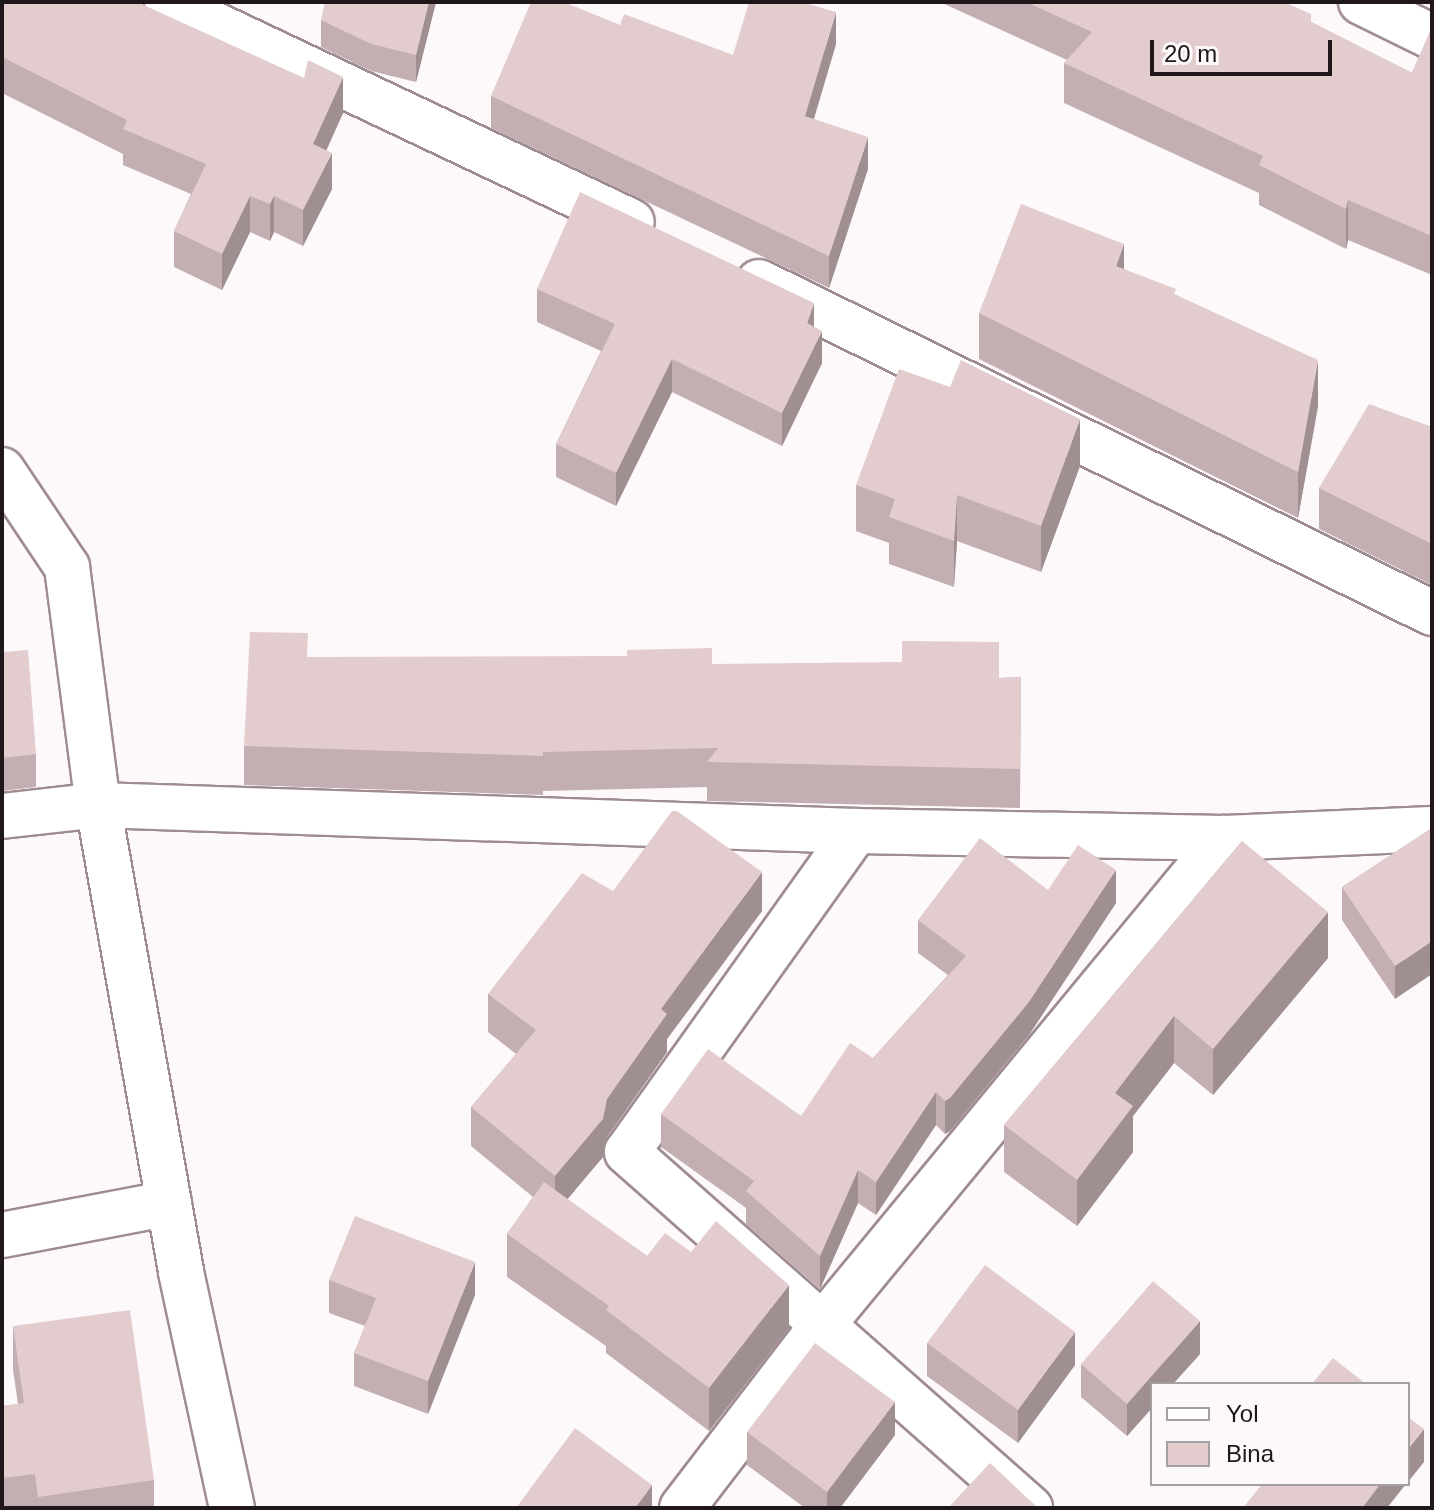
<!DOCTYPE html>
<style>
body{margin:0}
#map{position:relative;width:1434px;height:1510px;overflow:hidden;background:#fdf9fb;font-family:Arial,sans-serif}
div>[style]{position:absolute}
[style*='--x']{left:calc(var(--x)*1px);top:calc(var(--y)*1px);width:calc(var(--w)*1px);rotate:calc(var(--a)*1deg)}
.roads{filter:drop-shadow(2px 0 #9f8c93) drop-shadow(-2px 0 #9f8c93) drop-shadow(0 2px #9f8c93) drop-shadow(0 -2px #9f8c93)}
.minor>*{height:44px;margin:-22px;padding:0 22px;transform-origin:22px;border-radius:22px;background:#fff}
.wall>*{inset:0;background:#c3afb1}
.shaded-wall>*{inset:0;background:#9f8f90}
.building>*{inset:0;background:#e3ccce}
span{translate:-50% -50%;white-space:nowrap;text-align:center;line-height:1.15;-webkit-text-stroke:6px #fdf9fb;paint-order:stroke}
.frame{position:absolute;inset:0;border:4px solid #1f171a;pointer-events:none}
.legend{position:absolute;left:1150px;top:1382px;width:260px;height:104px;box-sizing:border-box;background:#fdf9fb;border:2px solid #a49fa1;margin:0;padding:10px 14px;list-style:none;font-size:24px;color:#1f171a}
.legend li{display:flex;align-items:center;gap:16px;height:40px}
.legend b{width:40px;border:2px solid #a49fa1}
.scale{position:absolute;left:1150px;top:40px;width:182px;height:36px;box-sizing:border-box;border:4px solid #1f171a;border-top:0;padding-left:10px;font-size:24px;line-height:28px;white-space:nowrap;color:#1f171a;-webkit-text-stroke:6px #fdf9fb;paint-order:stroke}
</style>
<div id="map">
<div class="roads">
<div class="minor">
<i style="--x:167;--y:2;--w:514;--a:25.32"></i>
<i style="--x:1361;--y:2;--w:79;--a:26.2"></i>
<i style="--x:759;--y:282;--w:750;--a:26.19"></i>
<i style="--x:2;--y:470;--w:117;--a:56.2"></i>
<i style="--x:67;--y:567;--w:240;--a:82.6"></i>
<i style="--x:98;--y:805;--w:474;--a:79.9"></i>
<i style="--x:181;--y:1272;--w:241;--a:77.8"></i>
<i style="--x:2;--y:816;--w:97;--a:-6.5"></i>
<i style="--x:98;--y:805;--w:758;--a:1.96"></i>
<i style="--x:856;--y:831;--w:394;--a:125.5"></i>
<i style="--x:627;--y:1152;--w:538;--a:41.46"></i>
<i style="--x:1224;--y:838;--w:208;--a:-2.5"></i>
<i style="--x:2;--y:1235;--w:170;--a:-10.8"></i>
<i style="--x:682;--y:1508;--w:233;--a:-52.5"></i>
<i style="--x:824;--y:1323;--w:629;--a:-50.49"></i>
<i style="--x:1224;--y:838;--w:368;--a:-178.9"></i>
</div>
</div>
<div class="wall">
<i style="clip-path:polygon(2px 2px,343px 113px,326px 151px,332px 189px,303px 246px,274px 232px,270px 241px,250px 232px,222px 290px,174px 267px,174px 231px,191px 194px,123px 165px,123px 154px,2px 93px)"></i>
<i style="clip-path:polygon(436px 2px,416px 82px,371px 71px,321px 47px,321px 20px)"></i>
<i style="clip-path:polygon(940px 2px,1284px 2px,1311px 22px,1412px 73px,1432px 27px,1432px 275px,1348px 240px,1346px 249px,1259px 205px,1259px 193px,1064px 103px,1064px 63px,1067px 60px)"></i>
<i style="clip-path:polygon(620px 25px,733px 55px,836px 44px,814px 119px,868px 169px,829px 288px,491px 128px,491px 96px)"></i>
<i style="clip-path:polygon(1124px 269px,1176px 295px,1318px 406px,1298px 518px,979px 359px,979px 313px)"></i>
<i style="clip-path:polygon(537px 289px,814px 327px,822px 363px,782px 446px,672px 392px,616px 506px,556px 477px,556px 444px,601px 351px,537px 322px)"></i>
<i style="clip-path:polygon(1432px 427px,1432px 585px,1319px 529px,1319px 488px)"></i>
<i style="clip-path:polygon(1080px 466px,1041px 572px,957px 541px,954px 587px,889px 564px,889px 543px,856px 531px,856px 485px)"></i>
<i style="clip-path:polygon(2px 652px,36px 754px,36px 787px,2px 791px)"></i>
<i style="clip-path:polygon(308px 657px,712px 664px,999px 678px,1021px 677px,1020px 808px,707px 801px,707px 787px,543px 791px,543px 795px,244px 785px,244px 746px)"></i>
<i style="clip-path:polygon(1432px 828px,1395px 999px,1342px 920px,1342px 887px)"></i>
<i style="clip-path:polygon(1242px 841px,1328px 958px,1213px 1095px,1174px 1063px,1133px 1116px,1133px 1152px,1077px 1226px,1004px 1172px,1004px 1125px)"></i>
<i style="clip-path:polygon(1048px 890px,1116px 903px,1029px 1035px,950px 1131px,945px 1134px,936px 1125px,876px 1215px,858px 1203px,820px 1289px,746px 1224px,746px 1208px,661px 1147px,661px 1114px,801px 1116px,873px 1058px,948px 975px,918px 953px,918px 920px)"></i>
<i style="clip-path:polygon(613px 891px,762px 911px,667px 1039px,667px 1052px,607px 1137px,603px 1157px,567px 1199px,647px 1256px,789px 1328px,709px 1431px,606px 1353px,606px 1346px,507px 1277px,507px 1234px,533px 1197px,471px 1146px,471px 1107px,516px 1054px,488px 1032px,488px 994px)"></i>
<i style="clip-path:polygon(329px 1280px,475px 1295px,428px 1414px,354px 1386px,354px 1353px,365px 1326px,329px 1313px)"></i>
<i style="clip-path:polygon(13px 1326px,154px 1480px,154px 1508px,2px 1508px,2px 1406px,18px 1404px,13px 1370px)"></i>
<i style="clip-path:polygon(927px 1343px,1075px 1365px,1018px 1443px,927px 1376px)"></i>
<i style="clip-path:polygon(1200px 1354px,1173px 1384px,1152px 1384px,1152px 1408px,1127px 1436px,1081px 1397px,1081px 1364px)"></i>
<i style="clip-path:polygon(747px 1432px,895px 1435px,840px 1508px,805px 1508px,747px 1465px)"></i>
</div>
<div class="shaded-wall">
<i style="clip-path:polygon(429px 2px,436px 2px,416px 82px,416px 55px)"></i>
<i style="clip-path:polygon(836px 12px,836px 44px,805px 148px,805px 116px)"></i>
<i style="clip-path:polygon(343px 77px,343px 113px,313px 180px,313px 144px)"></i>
<i style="clip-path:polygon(868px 137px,868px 169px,829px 288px,829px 256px)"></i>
<i style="clip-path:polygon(332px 153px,332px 189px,303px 246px,303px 210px)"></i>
<i style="clip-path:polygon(250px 196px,250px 232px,222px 290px,222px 254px)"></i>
<i style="clip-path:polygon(274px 196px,274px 232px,270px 241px,270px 204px)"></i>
<i style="clip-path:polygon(1348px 200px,1348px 240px,1346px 249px,1346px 209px)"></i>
<i style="clip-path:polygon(1124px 244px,1124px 290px,1116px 266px)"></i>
<i style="clip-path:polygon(814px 303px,814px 336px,807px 323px)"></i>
<i style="clip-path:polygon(822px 331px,822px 363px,782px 446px,782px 413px)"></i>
<i style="clip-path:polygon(672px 359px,672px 392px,616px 506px,616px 473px)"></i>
<i style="clip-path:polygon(1318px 360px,1318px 406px,1298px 518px,1298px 472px)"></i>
<i style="clip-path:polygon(1080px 419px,1080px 466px,1041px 572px,1041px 526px)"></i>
<i style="clip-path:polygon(957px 495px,957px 541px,954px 587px,954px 541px)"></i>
<i style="clip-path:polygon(1116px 870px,1116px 903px,1029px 1035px,950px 1131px,945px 1134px,945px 1101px)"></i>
<i style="clip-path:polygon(762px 872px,762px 911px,667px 1039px,667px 1052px,607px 1137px,603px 1157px,555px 1214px,555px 1176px,607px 1099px,661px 1009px)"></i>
<i style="clip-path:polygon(1328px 912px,1328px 958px,1213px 1095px,1213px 1049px)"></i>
<i style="clip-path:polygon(1432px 941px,1432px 974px,1395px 999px,1395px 966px)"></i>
<i style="clip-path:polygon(1174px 1016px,1174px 1063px,1133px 1116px,1133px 1152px,1077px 1226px,1077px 1180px,1115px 1093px)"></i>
<i style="clip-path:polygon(936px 1092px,936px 1125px,876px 1215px,876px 1182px)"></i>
<i style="clip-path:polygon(858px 1170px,858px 1203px,820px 1289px,820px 1256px)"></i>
<i style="clip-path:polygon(475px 1262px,475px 1295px,428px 1414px,428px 1381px)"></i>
<i style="clip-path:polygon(789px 1285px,789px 1328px,709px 1431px,709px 1388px)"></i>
<i style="clip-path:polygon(1200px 1321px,1200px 1354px,1173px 1384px,1152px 1384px,1152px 1408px,1127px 1436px,1127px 1404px)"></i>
<i style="clip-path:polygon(1075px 1332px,1075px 1365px,1018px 1443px,1018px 1410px)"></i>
<i style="clip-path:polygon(895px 1402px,895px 1435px,840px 1508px,827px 1508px,827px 1492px)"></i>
<i style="clip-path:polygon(1424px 1429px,1424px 1462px,1408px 1482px,1408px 1449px)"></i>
<i style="clip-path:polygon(1380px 1484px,1406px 1484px,1387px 1508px,1362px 1508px)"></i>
<i style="clip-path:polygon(652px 1485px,652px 1508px,635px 1508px)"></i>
</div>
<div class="building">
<i style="clip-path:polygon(2px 2px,137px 2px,304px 78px,308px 60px,343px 77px,313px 144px,332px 153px,303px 210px,274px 196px,270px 204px,250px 196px,222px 254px,174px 231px,206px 164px,123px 129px,127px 120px,2px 57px)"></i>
<i style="clip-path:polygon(325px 2px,429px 2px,416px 55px,371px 44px,321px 20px)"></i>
<i style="clip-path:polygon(531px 2px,564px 2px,620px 25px,624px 14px,733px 55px,749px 2px,802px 2px,836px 12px,805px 116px,868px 137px,829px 256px,491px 96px)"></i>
<i style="clip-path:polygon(1026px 2px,1284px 2px,1311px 14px,1311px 22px,1412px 73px,1432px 27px,1432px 236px,1348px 200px,1346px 209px,1259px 165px,1263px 156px,1064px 63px,1092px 32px)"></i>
<i style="clip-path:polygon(580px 192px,814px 303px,807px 323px,822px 331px,782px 413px,672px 359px,616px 473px,556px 444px,615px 324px,537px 289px)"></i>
<i style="clip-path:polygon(1021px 204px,1124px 244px,1116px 266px,1176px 289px,1174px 294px,1318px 360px,1298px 472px,979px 313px)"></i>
<i style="clip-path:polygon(961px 360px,1080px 419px,1041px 526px,957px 495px,954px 541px,889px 517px,895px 499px,856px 485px,899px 369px,950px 387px)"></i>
<i style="clip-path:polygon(1369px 404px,1432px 427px,1432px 544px,1319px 488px)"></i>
<i style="clip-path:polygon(250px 632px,308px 633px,307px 657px,627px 656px,627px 650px,712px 648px,712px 664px,902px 662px,902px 641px,999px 642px,999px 678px,1021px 677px,1020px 769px,707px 762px,718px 748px,543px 752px,543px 756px,244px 746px)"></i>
<i style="clip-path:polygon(28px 650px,36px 754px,2px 758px,2px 652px)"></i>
<i style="clip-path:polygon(672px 811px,677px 811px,762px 872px,661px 1009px,667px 1014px,607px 1099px,603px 1119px,555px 1176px,471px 1107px,536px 1030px,488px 994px,582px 873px,613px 891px)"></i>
<i style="clip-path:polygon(1432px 828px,1432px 941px,1395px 966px,1342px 887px)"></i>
<i style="clip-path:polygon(980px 838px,1048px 890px,1078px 845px,1116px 870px,1029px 1002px,950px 1098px,945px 1101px,936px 1092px,876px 1182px,858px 1170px,820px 1256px,746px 1191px,754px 1181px,661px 1114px,708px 1049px,801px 1116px,850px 1043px,873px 1058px,966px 956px,918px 920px)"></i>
<i style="clip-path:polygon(1242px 841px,1328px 912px,1213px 1049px,1174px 1016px,1115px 1093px,1133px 1106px,1077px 1180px,1004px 1125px)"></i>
<i style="clip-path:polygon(544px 1182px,647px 1256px,665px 1233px,691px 1252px,716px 1221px,789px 1285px,709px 1388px,606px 1310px,609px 1306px,507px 1234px)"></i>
<i style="clip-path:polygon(355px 1216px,475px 1262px,428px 1381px,354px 1353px,376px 1298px,329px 1280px)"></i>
<i style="clip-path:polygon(985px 1265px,1075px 1332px,1018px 1410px,927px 1343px)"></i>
<i style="clip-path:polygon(1153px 1281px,1200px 1321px,1127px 1404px,1081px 1364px)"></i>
<i style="clip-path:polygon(130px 1310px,154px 1480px,38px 1497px,35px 1474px,2px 1478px,2px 1406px,24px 1403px,13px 1326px)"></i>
<i style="clip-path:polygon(815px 1343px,895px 1402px,827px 1492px,747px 1432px)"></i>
<i style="clip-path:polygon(1333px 1358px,1366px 1384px,1312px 1384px)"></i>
<i style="clip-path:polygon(1408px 1417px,1424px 1429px,1408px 1449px)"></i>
<i style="clip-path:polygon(575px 1428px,652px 1485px,635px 1508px,516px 1508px)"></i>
<i style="clip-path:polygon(990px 1463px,1038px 1508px,948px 1508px)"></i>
<i style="clip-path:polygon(1262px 1484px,1380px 1484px,1362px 1508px,1243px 1508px)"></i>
</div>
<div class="frame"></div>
<ul class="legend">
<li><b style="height:10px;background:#fff"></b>Yol</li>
<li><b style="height:22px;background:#e3ccce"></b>Bina</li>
</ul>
<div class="scale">20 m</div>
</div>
